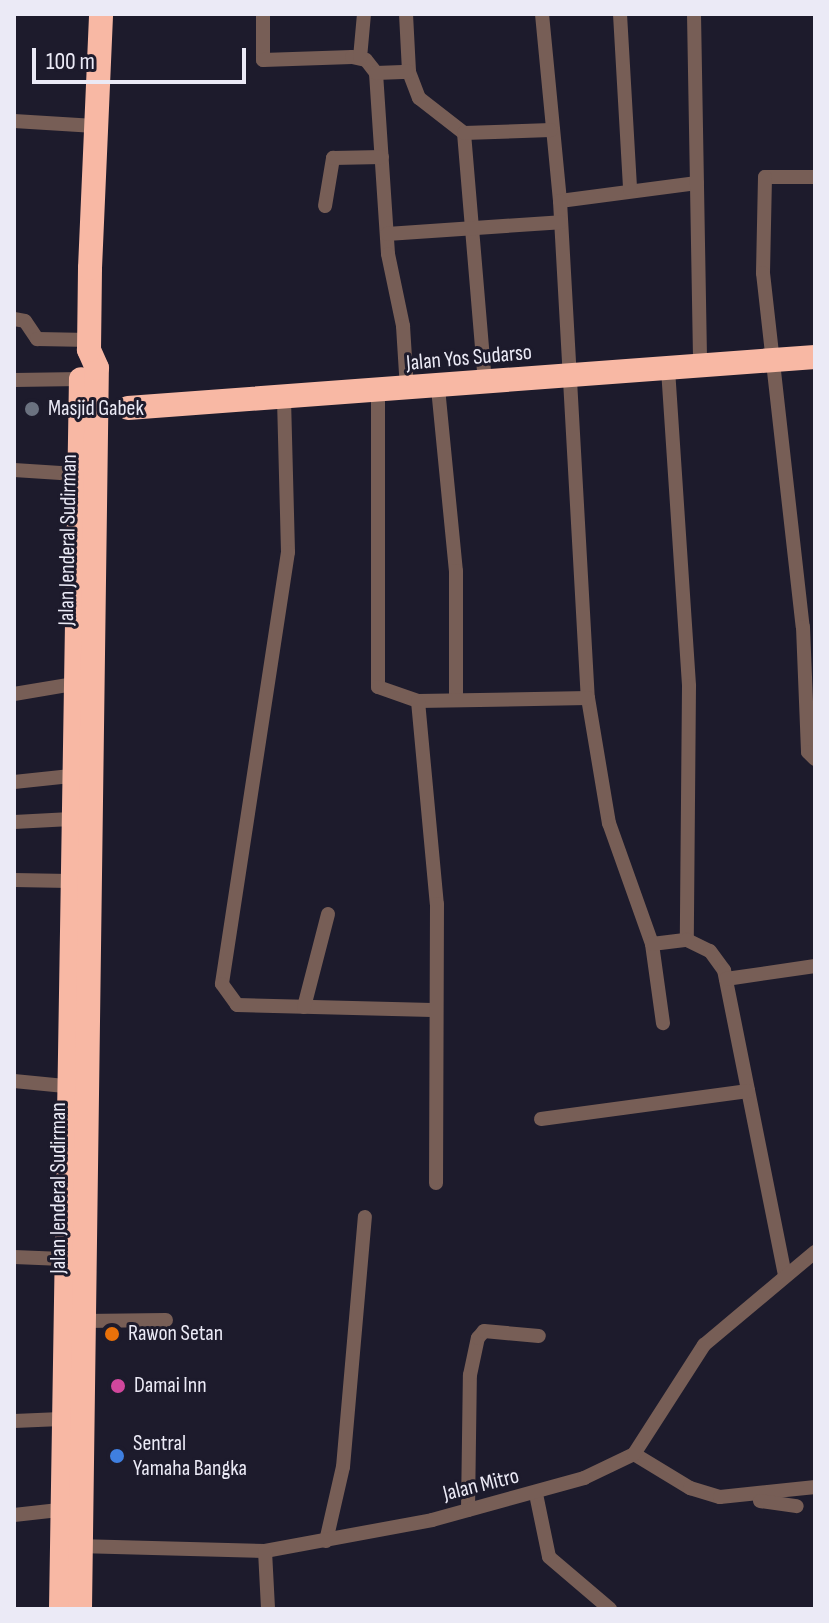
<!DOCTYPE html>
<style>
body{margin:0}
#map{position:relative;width:829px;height:1623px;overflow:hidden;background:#1d1b2c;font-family:"Sofia Sans Condensed",sans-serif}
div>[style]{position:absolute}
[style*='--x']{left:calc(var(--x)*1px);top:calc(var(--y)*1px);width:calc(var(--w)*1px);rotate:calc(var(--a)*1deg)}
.street>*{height:14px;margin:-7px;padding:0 7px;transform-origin:7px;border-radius:7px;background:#775e56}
.highway>*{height:24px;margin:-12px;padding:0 12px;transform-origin:12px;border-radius:12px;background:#f8b8a4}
.dots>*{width:22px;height:22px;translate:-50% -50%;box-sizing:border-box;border:4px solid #1d1b2c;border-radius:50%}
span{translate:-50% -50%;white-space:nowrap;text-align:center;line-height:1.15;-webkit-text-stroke:6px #1d1b2c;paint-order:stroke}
.street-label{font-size:22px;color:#ebeaf6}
.poi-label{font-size:22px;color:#ebeaf6}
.left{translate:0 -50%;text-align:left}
.frame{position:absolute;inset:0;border:16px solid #ebeaf6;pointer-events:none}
.scale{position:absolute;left:32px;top:48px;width:214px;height:36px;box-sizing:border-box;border:4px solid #ebeaf6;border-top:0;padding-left:10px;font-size:24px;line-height:28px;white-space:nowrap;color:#ebeaf6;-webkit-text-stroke:6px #1d1b2c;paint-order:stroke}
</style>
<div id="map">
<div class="street">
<i style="--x:263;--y:14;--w:46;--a:90"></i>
<i style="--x:263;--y:60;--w:89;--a:-1.9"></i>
<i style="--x:352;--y:57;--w:14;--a:12"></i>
<i style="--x:366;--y:60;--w:16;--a:52"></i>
<i style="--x:376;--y:73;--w:181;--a:86.2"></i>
<i style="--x:388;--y:254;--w:74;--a:78.2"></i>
<i style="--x:403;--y:326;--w:63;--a:86.4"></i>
<i style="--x:406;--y:14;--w:58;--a:87"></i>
<i style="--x:409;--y:72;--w:28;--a:69"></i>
<i style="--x:419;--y:98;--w:57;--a:37.9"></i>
<i style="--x:464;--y:133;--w:251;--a:85.2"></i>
<i style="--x:542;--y:14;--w:188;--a:84.5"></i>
<i style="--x:560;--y:201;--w:138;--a:-7.5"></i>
<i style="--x:620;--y:14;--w:176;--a:86.7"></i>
<i style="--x:694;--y:14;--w:354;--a:89"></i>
<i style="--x:360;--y:58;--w:44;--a:-84.8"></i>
<i style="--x:376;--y:73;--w:33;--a:-2"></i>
<i style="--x:14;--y:121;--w:81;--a:3.5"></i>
<i style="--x:464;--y:133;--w:87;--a:-2"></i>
<i style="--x:815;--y:177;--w:50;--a:180"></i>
<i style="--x:765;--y:177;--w:96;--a:91.2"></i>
<i style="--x:763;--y:273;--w:356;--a:83.6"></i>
<i style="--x:803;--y:627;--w:125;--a:87.7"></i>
<i style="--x:808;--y:752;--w:10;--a:45"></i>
<i style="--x:560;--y:201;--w:498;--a:86.8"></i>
<i style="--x:588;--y:698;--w:127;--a:80.5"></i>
<i style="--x:609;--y:823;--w:128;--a:70.4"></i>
<i style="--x:652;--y:944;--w:80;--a:82.1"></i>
<i style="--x:325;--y:206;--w:49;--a:-80.5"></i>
<i style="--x:333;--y:158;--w:49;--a:-1.2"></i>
<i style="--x:387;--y:234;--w:174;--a:-3.9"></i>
<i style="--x:14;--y:319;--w:11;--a:10"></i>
<i style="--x:25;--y:321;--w:22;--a:56"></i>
<i style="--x:37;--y:339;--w:53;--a:1.1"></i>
<i style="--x:668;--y:369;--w:318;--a:86.2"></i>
<i style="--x:689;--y:686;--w:254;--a:90.5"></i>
<i style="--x:14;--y:380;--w:67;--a:-0.9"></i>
<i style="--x:438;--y:388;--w:184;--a:84.4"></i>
<i style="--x:456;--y:571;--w:125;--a:90"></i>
<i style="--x:378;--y:391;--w:296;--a:90"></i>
<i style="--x:378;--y:687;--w:42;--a:19.3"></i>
<i style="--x:418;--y:701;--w:170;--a:-1"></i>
<i style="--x:284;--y:399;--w:153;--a:88.5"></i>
<i style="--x:288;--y:552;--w:437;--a:98.7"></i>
<i style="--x:222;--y:984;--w:26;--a:54"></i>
<i style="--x:237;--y:1005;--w:195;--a:1.5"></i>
<i style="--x:14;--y:470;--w:62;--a:3.7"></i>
<i style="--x:14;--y:694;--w:61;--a:-9.5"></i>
<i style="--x:418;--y:701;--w:204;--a:84.7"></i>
<i style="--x:437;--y:904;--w:279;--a:90.2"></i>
<i style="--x:14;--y:782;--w:57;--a:-6"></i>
<i style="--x:14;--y:822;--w:57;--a:-3"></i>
<i style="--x:14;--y:880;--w:55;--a:1"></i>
<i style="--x:652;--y:944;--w:35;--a:-7"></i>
<i style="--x:687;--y:940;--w:25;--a:26"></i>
<i style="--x:710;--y:951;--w:24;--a:54"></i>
<i style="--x:724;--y:970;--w:310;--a:78.7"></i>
<i style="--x:726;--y:979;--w:90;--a:-8.3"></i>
<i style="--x:304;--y:1007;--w:96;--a:-75.5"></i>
<i style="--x:14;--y:1081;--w:51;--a:5.6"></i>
<i style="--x:541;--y:1119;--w:209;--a:-7.7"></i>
<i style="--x:14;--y:1257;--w:49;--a:2.3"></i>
<i style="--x:84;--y:1321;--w:82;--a:-0.7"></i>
<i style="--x:14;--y:1421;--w:47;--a:-2.4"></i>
<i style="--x:634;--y:1454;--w:66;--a:31.3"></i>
<i style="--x:690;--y:1488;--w:31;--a:17"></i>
<i style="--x:720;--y:1497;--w:96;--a:-6"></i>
<i style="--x:536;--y:1494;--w:64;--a:78.3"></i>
<i style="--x:549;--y:1557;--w:80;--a:40.4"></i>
<i style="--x:760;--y:1501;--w:37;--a:8"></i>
<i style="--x:468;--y:1510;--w:135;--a:-89.2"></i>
<i style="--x:470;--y:1375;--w:38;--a:-78"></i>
<i style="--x:478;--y:1338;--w:9;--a:-49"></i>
<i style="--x:484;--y:1331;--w:55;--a:5.2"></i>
<i style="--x:14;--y:1515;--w:45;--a:-6.3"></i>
<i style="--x:326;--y:1541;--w:76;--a:-77.1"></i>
<i style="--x:343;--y:1467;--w:251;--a:-85"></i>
<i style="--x:77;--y:1546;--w:188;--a:1.5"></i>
<i style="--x:265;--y:1551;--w:170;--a:-10.5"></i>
<i style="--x:432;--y:1520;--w:158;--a:-15.4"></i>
<i style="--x:584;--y:1478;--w:55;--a:-25.6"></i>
<i style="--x:634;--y:1454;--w:130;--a:-57.3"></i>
<i style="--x:704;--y:1345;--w:145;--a:-40"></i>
<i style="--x:265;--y:1551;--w:58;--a:87"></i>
</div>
<div class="highway">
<i style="--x:128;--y:408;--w:689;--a:-4.25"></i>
<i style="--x:61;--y:1609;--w:1230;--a:-89.07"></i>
<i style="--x:80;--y:1609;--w:1241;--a:-89.22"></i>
<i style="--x:97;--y:368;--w:20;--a:-114"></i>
<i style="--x:89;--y:350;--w:82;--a:-89.3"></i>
<i style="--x:90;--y:268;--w:254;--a:-87.5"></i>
</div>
<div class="dots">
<i style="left:32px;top:409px;background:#6b7280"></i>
<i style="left:112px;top:1334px;background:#e8710a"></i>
<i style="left:118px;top:1386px;background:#d1479c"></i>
<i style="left:117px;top:1456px;background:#3f7fe0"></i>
</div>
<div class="street-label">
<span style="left:469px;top:358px;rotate:-5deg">Jalan Yos Sudarso</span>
<span style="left:68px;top:540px;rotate:-89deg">Jalan Jenderal Sudirman</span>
<span style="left:59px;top:1188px;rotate:-90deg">Jalan Jenderal Sudirman</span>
<span style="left:481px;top:1485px;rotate:-14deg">Jalan Mitro</span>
</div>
<div class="poi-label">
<span class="left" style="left:48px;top:409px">Masjid Gabek</span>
<span class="left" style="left:128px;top:1334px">Rawon Setan</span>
<span class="left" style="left:134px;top:1386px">Damai Inn</span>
<span class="left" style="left:133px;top:1456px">Sentral<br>Yamaha Bangka</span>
</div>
<div class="frame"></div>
<div class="scale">100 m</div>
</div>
